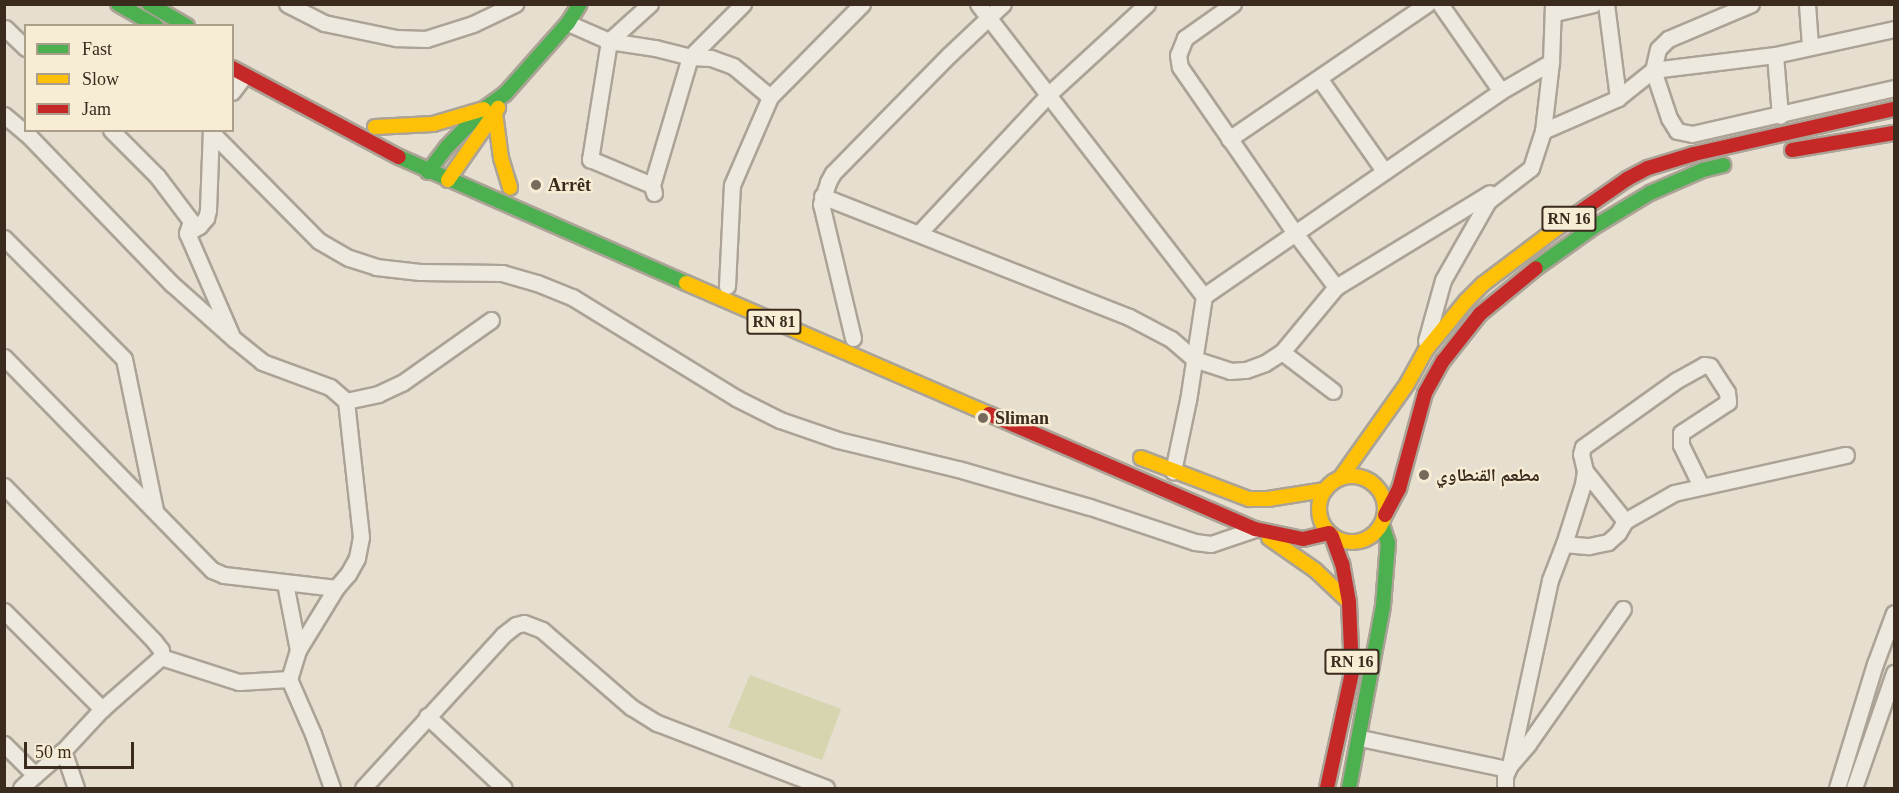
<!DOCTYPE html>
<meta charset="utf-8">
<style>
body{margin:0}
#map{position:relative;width:1899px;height:793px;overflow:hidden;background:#e6dece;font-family:"Times New Roman","Noto Naskh Arabic",serif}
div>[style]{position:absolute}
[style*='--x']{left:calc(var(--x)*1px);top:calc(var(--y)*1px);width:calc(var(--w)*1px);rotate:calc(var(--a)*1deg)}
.green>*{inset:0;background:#d6d5b0}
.roads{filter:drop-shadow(2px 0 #aba396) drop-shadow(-2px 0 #aba396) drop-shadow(0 2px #aba396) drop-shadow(0 -2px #aba396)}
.street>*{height:15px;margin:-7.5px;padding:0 7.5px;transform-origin:7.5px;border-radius:7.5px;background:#eee9df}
.fast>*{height:14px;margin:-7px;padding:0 7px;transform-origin:7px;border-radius:7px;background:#4caf50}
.slow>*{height:14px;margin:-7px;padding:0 7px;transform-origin:7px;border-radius:7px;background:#ffc107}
.slow>.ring{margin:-7px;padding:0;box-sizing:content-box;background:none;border:14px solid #ffc107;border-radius:50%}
.jam>*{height:14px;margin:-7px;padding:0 7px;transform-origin:7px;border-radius:7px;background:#c62828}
.dots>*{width:16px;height:16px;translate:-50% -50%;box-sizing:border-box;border:3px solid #f7ecd4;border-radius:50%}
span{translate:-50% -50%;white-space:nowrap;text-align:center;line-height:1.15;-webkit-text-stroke:4.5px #f7ecd4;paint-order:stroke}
.shield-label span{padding:2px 4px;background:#f7ecd4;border:2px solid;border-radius:4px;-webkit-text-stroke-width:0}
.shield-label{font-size:16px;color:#3a2b1e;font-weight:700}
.poi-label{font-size:18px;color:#3a2b1e;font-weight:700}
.left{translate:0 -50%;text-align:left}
.frame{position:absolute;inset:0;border:6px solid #3a2b1e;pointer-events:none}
.legend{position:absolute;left:24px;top:24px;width:210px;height:108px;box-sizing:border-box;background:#f7ecd4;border:2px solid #ab9f8b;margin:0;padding:8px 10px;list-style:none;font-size:18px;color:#3a2b1e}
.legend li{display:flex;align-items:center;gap:12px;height:30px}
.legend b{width:30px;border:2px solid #ab9f8b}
.scale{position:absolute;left:24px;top:742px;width:110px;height:27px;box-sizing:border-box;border:3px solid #3a2b1e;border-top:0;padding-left:8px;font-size:18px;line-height:21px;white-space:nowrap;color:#3a2b1e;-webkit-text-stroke:4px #f7ecd4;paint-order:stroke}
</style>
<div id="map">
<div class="green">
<i style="clip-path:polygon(750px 675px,841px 709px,822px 760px,728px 727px)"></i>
</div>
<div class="roads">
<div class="street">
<i style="--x:287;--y:4;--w:42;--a:27.2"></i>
<i style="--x:324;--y:23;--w:74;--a:11.8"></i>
<i style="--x:396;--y:38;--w:30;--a:2"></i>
<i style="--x:426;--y:39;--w:49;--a:-17.7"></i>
<i style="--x:473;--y:24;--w:47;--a:-25.5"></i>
<i style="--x:650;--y:4;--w:55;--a:137.9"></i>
<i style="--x:609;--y:41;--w:120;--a:99.1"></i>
<i style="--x:590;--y:159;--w:67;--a:22.8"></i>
<i style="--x:978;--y:4;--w:369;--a:52.3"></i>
<i style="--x:1204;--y:296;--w:105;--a:98.7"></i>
<i style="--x:1188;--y:400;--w:73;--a:101.9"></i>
<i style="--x:1233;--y:4;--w:59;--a:144.7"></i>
<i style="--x:1185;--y:38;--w:18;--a:112"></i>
<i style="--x:1178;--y:55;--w:12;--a:81"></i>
<i style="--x:1180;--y:67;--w:202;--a:55.3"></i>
<i style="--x:1295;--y:233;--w:68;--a:52.8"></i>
<i style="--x:1440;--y:4;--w:106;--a:55"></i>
<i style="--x:1606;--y:4;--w:95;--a:82.7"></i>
<i style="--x:1751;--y:4;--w:90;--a:157.1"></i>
<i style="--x:1668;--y:39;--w:14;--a:135"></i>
<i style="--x:1658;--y:49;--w:22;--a:103"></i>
<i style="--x:1653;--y:70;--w:51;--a:71.6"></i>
<i style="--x:1669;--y:118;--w:15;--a:58"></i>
<i style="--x:1677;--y:131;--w:15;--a:11"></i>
<i style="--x:1692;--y:134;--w:207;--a:-12.8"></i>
<i style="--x:1807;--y:4;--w:42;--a:85.9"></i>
<i style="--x:1555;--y:13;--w:39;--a:-13"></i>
<i style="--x:568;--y:23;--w:45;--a:23.7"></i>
<i style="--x:609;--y:41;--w:47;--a:8.7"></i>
<i style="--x:655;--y:48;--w:36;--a:14"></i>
<i style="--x:690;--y:57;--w:21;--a:3"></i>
<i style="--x:711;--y:58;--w:23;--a:20"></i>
<i style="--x:733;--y:66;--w:48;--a:40"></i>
<i style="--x:5;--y:28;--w:29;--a:44"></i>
<i style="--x:1775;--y:55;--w:61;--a:85.3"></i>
<i style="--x:1319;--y:78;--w:113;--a:55"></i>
<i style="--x:232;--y:92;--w:21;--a:-53"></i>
<i style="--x:4;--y:115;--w:33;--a:40"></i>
<i style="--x:29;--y:136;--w:206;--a:46"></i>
<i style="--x:172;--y:284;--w:83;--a:41.6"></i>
<i style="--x:234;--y:339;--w:36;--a:39"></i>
<i style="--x:262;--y:362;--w:72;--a:20.2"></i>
<i style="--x:330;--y:387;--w:21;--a:41"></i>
<i style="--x:346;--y:401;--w:137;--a:83.7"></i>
<i style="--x:361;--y:537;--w:21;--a:101"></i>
<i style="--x:357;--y:558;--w:18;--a:119"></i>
<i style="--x:348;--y:574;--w:18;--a:131"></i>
<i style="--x:336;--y:588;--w:73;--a:121.5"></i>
<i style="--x:298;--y:650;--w:30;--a:107"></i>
<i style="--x:289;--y:679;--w:60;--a:66.4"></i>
<i style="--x:313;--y:734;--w:57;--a:70.6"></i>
<i style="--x:111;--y:130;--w:65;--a:45"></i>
<i style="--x:157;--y:176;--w:56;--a:52.9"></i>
<i style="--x:191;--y:221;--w:13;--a:108"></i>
<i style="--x:187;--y:233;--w:110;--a:66.5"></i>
<i style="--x:1543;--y:131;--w:82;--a:-23.7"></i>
<i style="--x:1618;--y:98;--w:45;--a:-38.7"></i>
<i style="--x:1653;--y:70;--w:123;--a:-7"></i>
<i style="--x:1775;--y:55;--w:122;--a:-12.3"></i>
<i style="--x:211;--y:132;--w:153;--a:45.3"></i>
<i style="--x:319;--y:241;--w:34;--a:30"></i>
<i style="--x:349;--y:258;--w:28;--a:18"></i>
<i style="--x:376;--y:267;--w:44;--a:6.5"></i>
<i style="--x:420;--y:272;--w:82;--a:0.7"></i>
<i style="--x:502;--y:273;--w:36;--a:16"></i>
<i style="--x:537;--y:283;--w:38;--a:22"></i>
<i style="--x:572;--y:297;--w:193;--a:31.6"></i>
<i style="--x:736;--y:398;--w:49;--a:26.6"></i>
<i style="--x:780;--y:420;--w:61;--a:19"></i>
<i style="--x:838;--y:440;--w:123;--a:13.6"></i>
<i style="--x:958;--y:469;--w:137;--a:16.1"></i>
<i style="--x:1090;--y:507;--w:111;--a:18.4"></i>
<i style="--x:1195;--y:542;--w:16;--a:7"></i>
<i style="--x:1211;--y:544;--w:46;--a:-18.8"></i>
<i style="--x:1229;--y:139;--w:240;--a:-34.3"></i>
<i style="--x:654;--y:193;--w:8;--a:-104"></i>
<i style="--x:652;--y:185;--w:134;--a:-73.5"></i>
<i style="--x:690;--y:57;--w:75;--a:-45"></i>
<i style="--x:822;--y:196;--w:330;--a:21.5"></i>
<i style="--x:1129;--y:317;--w:47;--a:27.6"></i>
<i style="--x:1171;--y:339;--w:30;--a:41"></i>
<i style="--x:1194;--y:359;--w:38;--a:18"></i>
<i style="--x:1230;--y:371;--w:16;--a:-4"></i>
<i style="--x:1246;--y:370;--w:20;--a:-20"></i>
<i style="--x:1265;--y:363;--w:20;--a:-33"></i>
<i style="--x:1282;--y:352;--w:64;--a:37.4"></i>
<i style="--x:920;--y:232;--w:189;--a:-46.9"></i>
<i style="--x:1049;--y:94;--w:133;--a:-42.6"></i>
<i style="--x:187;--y:233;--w:14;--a:-30"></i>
<i style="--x:199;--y:226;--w:11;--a:-49"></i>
<i style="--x:206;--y:218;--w:8;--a:-76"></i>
<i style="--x:208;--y:210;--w:80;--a:-87.9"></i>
<i style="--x:4;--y:238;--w:170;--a:45.2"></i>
<i style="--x:124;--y:359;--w:154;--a:78.4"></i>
<i style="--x:727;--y:286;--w:101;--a:-87.2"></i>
<i style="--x:732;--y:185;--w:96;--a:-66.6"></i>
<i style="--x:770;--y:97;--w:131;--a:-45.3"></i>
<i style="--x:1204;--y:296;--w:361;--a:-34.6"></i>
<i style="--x:1501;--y:91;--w:58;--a:-30.1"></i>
<i style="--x:853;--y:338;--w:138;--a:-103.4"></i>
<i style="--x:821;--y:204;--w:23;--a:-72"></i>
<i style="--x:828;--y:182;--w:10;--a:-61"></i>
<i style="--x:833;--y:173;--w:165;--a:-45.5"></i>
<i style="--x:949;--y:55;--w:74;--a:-43.4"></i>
<i style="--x:1426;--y:341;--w:63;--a:-74.4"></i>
<i style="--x:1443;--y:280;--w:91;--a:-60.3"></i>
<i style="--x:1488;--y:201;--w:54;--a:-37.5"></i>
<i style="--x:1531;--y:168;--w:39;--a:-72"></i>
<i style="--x:1543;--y:131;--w:69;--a:-83.4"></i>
<i style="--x:1551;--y:62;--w:58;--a:-88"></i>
<i style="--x:1282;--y:352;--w:85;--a:-50.3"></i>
<i style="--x:1336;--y:287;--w:180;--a:-31.4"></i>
<i style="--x:4;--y:357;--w:298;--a:45.7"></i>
<i style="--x:212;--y:570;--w:13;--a:23"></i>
<i style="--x:224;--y:575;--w:113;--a:6.6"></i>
<i style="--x:346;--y:401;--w:33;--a:-12"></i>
<i style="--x:378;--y:394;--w:26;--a:-25"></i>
<i style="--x:402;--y:383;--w:109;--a:-35.3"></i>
<i style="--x:1585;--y:471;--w:64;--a:51.3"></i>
<i style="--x:4;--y:486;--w:216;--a:45.9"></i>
<i style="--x:154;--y:641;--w:11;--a:52"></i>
<i style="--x:161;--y:650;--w:7;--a:90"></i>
<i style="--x:1564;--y:544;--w:63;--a:-72.4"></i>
<i style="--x:1583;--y:484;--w:13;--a:-81"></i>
<i style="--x:1585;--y:471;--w:17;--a:-103"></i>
<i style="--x:1581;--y:454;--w:7;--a:-74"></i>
<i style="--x:1583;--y:447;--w:115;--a:-35.5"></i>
<i style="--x:1677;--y:380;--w:31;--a:-29"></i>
<i style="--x:1704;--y:365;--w:6;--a:9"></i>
<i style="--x:1710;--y:366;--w:31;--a:57"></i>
<i style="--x:1727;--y:392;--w:10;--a:84"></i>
<i style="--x:1728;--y:402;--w:56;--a:146.6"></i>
<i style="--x:1681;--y:433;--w:12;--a:90"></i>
<i style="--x:1681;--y:445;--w:46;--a:64"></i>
<i style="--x:285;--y:583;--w:68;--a:79"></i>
<i style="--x:4;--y:611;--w:139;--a:45"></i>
<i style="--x:427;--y:716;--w:105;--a:43.1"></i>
<i style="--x:1360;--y:738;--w:150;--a:11.9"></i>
<i style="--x:4;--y:744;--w:44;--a:45"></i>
<i style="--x:35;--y:775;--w:37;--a:-41"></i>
<i style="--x:1510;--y:765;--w:189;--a:-77.8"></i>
<i style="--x:1550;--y:580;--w:39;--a:-69"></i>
<i style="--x:1564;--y:544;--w:25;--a:5"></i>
<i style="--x:1589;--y:546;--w:19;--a:-12"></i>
<i style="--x:1608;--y:542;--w:13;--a:-42"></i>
<i style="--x:1618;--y:533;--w:14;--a:-60"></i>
<i style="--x:1625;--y:521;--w:56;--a:-29.7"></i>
<i style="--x:1674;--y:493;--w:176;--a:-12.5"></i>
<i style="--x:21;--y:788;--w:19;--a:-43"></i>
<i style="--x:76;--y:788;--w:39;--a:-109"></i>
<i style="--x:63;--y:751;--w:57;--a:-47.1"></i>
<i style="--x:102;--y:709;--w:79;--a:-41.4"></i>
<i style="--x:161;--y:657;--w:82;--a:17.8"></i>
<i style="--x:239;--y:682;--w:50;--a:-3.4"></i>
<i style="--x:363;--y:788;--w:207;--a:-47.5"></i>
<i style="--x:503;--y:635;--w:16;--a:-38"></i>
<i style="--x:516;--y:625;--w:8;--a:-14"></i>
<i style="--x:524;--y:623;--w:19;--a:21"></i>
<i style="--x:542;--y:630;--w:118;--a:40.9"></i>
<i style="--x:631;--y:707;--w:31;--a:32"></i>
<i style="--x:657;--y:723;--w:181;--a:21"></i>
<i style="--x:1505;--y:788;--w:12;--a:-90"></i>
<i style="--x:1505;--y:776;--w:12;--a:-66"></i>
<i style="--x:1510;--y:765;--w:28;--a:-49"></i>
<i style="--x:1528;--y:744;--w:165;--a:-54.9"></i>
<i style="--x:1837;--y:788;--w:130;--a:-73"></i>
<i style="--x:1875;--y:664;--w:54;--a:-69.6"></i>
<i style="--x:1854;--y:788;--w:122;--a:-70.8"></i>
</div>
<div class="fast">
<i style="--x:118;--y:4;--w:44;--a:30.1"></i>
<i style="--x:149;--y:4;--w:44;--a:30.1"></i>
<i style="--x:399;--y:157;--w:313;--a:23.7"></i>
<i style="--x:428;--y:172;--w:31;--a:-53"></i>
<i style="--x:447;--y:147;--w:53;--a:-45.8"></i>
<i style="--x:484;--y:109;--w:26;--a:-36"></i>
<i style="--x:505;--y:94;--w:95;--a:-48.4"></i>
<i style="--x:568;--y:23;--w:22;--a:-58"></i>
<i style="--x:1536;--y:268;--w:69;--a:-35.5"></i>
<i style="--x:1592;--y:228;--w:68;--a:-31.1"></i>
<i style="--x:1650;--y:193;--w:58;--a:-23.5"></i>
<i style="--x:1703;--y:170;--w:21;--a:-14"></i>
<i style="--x:1349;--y:788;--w:185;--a:-79.4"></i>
<i style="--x:1383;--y:606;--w:63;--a:-85.5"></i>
<i style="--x:1388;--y:543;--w:19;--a:-108"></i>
</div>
<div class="slow">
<i style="--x:495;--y:113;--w:45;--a:82.4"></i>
<i style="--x:501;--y:158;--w:31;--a:73"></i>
<i style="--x:375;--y:127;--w:58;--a:-3"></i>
<i style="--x:433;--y:124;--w:53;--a:-16.4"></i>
<i style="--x:448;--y:180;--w:88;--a:-55.2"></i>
<i style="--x:686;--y:283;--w:330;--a:23.4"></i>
<i style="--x:1141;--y:458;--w:116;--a:20.8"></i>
<i style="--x:1249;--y:499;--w:19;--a:0"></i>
<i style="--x:1268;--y:499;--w:58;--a:-9"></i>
<i class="ring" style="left:1319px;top:476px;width:52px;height:52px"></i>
<i style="--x:1341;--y:477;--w:114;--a:-54.6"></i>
<i style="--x:1407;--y:384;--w:38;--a:-61"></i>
<i style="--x:1425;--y:351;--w:65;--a:-50.6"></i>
<i style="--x:1466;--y:301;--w:24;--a:-45"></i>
<i style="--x:1483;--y:284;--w:106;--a:-37"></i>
<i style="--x:1269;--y:538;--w:56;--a:34.8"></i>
<i style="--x:1315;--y:570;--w:47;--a:43.3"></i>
</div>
<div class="jam">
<i style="--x:232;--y:68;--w:189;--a:28.1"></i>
<i style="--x:1792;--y:150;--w:103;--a:-9.5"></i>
<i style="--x:1568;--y:220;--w:72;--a:-34.8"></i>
<i style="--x:1627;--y:179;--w:24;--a:-28"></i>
<i style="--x:1648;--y:168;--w:48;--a:-16.9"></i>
<i style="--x:1694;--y:154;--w:205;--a:-12.7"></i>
<i style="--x:989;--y:414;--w:290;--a:23.4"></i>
<i style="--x:1255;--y:529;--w:49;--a:11.8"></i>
<i style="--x:1303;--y:539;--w:27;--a:-13"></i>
<i style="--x:1385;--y:515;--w:30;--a:-62"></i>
<i style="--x:1399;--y:489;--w:99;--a:-74.8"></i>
<i style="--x:1425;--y:393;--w:37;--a:-61"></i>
<i style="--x:1443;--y:361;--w:60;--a:-51.8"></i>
<i style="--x:1480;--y:314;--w:72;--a:-39.4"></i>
<i style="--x:1327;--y:788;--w:119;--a:-77.8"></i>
<i style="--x:1352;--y:672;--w:70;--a:-92.5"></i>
<i style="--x:1349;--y:602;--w:39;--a:-100"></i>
<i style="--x:1342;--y:564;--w:30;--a:-110"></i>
</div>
</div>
<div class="dots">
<i style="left:536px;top:185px;background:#766a5c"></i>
<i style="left:983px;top:418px;background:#766a5c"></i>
<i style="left:1424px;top:475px;background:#766a5c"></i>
</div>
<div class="shield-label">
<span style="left:1569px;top:219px">RN 16</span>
<span style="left:774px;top:322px">RN 81</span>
<span style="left:1352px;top:662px">RN 16</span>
</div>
<div class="poi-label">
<span class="left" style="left:548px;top:185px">Arrêt</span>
<span class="left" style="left:995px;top:418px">Sliman</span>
<span class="left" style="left:1436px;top:475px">مطعم القنطاوي</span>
</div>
<div class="frame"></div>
<ul class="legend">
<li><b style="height:8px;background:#4caf50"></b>Fast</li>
<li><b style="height:8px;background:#ffc107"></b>Slow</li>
<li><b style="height:8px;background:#c62828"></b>Jam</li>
</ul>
<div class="scale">50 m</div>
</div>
